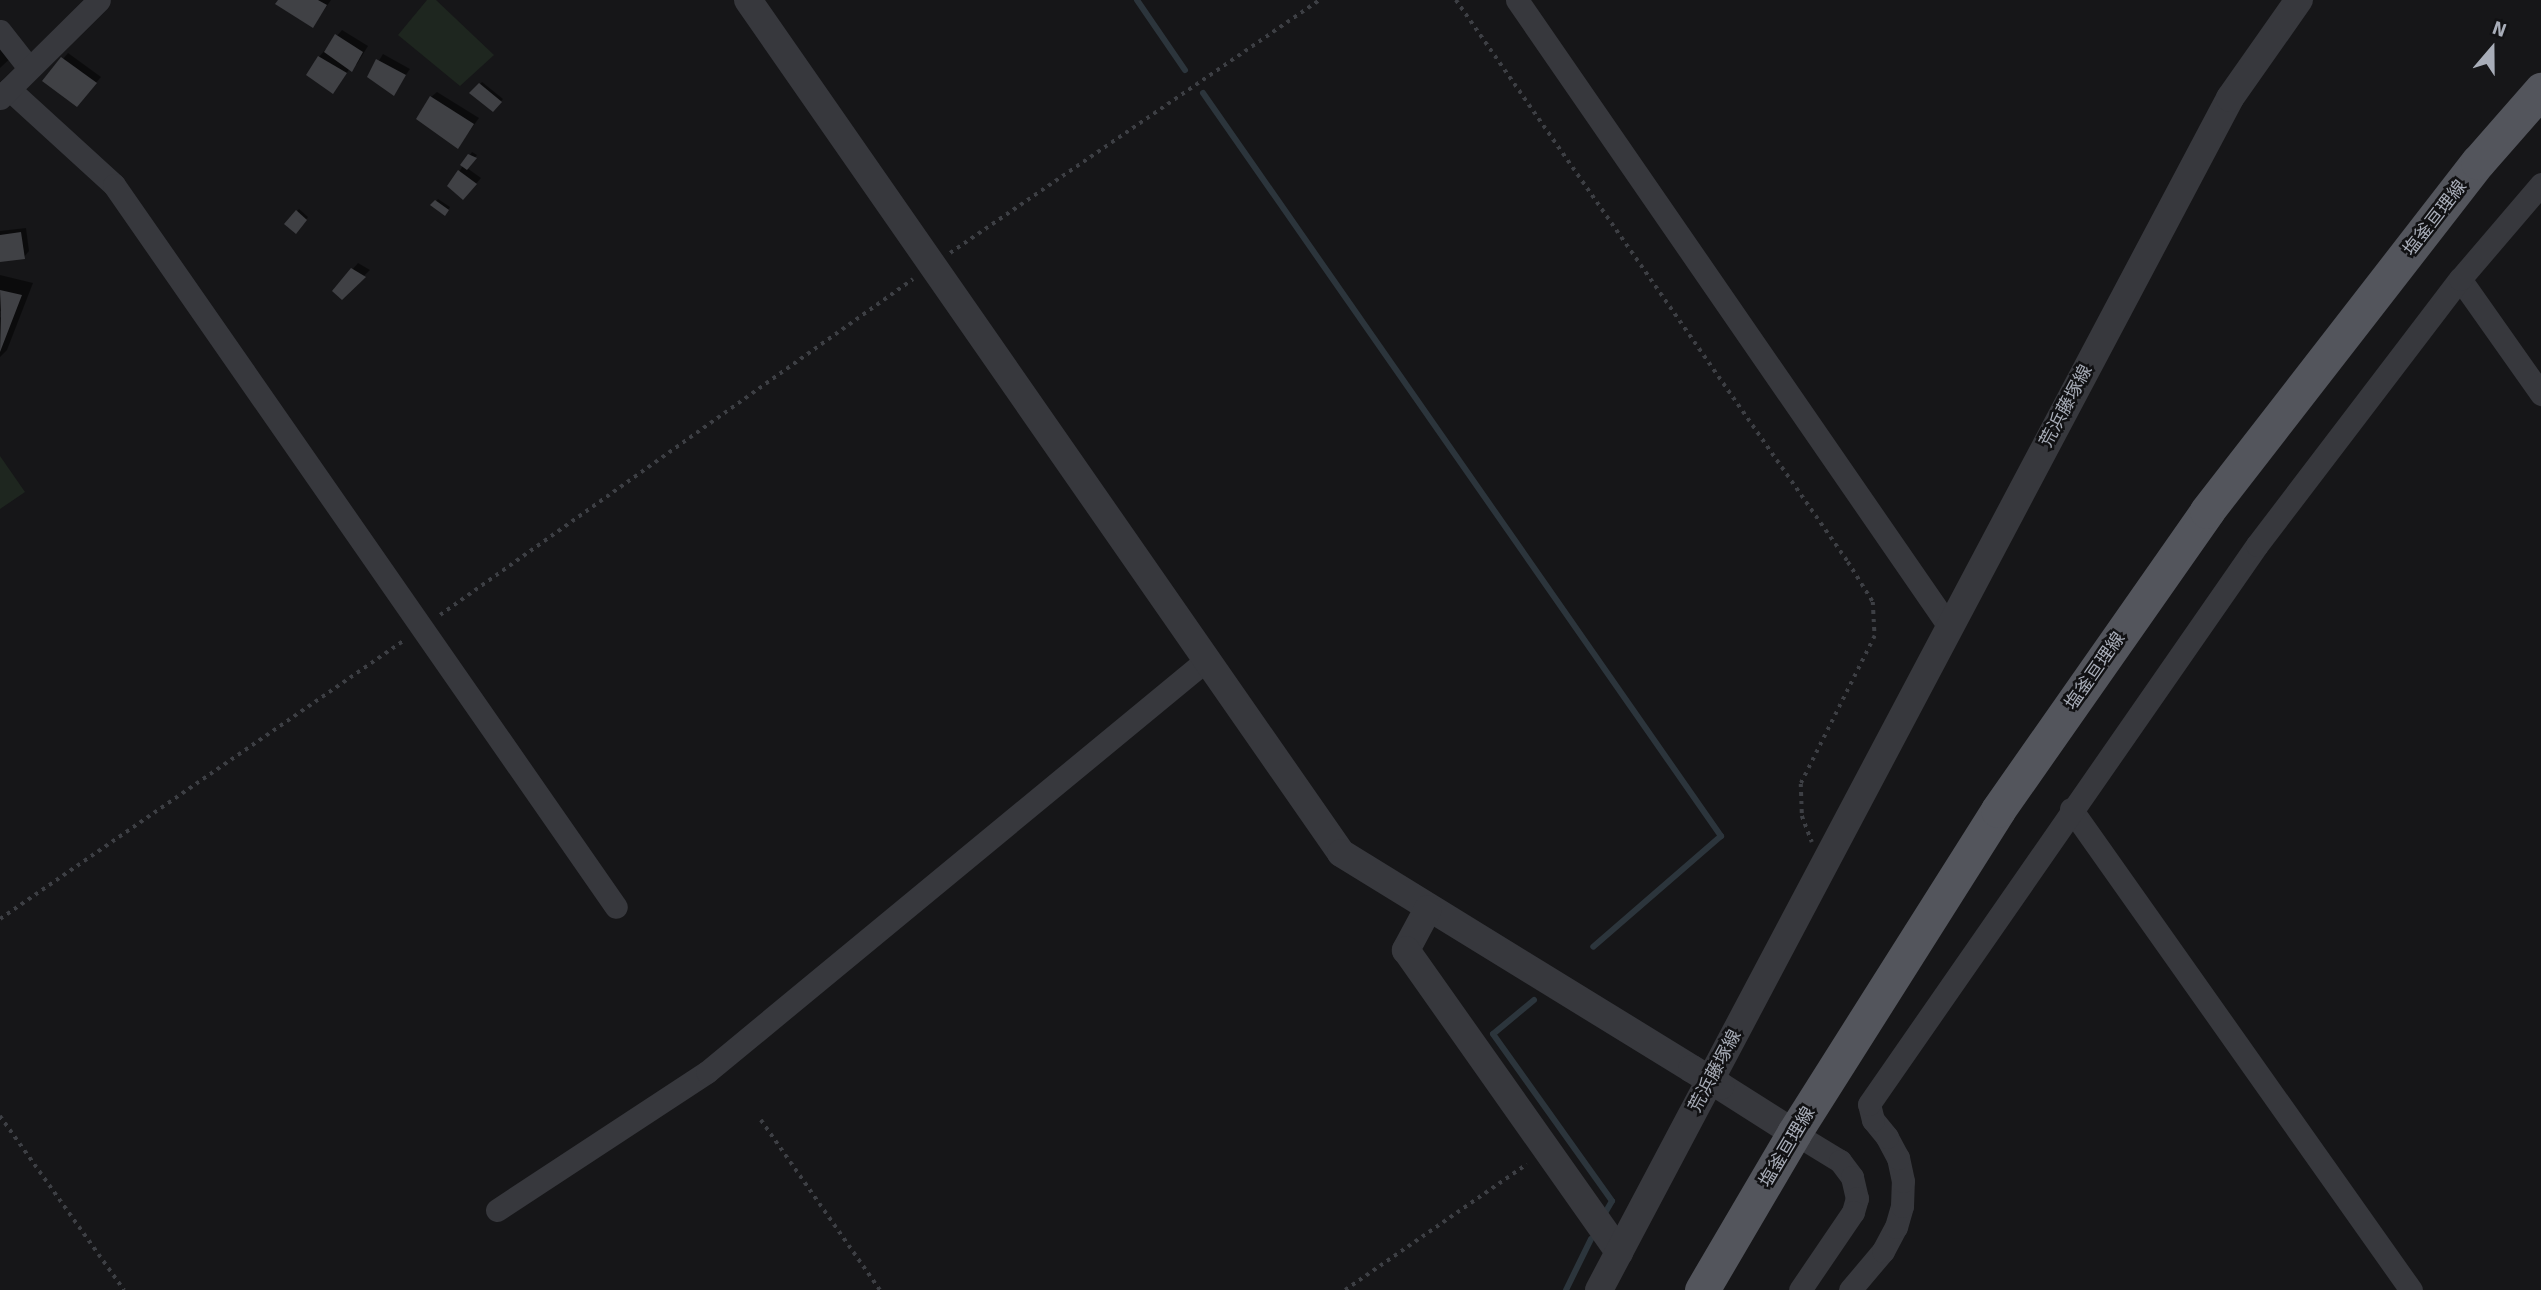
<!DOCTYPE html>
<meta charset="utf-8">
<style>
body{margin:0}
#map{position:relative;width:2541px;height:1290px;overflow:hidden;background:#161618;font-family:Signika,"Noto Sans JP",sans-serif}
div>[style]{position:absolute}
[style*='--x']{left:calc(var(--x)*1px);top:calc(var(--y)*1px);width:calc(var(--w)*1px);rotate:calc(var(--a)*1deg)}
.green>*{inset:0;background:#1e261f}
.shadow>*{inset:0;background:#0007}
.stream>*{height:6px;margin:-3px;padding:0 3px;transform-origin:3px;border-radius:3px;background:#2c353c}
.building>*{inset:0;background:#404145}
.path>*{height:3.5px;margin-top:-1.75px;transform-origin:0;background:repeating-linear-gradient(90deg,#3d3f44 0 3.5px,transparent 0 8.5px)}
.minor>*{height:23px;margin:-11.5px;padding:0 11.5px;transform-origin:11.5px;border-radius:11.5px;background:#37383d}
.tertiary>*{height:28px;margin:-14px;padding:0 14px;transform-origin:14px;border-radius:14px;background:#37383d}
.primary>*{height:35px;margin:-17.5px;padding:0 17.5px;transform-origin:17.5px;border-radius:17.5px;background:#53555c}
.tertiary-bridge>*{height:28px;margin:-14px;padding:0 14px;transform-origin:14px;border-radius:14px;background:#37383d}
span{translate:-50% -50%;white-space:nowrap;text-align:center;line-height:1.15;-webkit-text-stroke:5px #111113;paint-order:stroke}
.street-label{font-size:18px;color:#a8adb8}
.north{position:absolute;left:2457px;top:14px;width:70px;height:70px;-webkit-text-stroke:5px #111113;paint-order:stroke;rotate:20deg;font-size:19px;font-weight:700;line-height:28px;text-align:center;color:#a8adb8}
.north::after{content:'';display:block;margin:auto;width:24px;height:32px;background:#a8adb8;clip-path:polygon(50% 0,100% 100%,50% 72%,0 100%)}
</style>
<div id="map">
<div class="green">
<i style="clip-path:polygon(427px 0,436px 0,494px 55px,460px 86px,398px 35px)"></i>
<i style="clip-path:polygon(0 456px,25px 492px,0 509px)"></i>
</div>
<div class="shadow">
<i style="clip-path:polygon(281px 0,331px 0,313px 26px)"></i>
<i style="clip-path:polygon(342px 30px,368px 46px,357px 64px,350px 68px,338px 86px,319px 57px)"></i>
<i style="clip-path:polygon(0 37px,15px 54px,0 68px)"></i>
<i style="clip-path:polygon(68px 53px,101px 77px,82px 99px,45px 81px)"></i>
<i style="clip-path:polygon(383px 54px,410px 69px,393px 93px,369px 77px)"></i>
<i style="clip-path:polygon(482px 82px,503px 99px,493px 110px,472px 93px)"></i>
<i style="clip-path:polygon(437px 92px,479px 118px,458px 147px,431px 97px)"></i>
<i style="clip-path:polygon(472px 152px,477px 155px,467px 168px,481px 178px,469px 192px,459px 172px)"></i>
<i style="clip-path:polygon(438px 199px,450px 207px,447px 212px,433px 205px)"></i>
<i style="clip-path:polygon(299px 209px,308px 217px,296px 232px,286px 224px)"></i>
<i style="clip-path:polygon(26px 228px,29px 251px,24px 257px,0 260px,0 231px)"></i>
<i style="clip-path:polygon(358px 263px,370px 270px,342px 297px,334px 291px)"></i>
<i style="clip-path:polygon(0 275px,33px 283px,7px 350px,0 357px,0 318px,4px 313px,0 311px)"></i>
</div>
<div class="stream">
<i style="--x:1137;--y:0;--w:85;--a:55.6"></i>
<i style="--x:1203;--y:93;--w:906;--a:55.12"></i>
<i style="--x:1721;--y:836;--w:169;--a:139.1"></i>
<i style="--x:1534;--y:1000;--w:53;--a:140.3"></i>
<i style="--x:1493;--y:1034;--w:205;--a:54.5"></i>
<i style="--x:1612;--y:1201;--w:14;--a:120"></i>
<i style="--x:1566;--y:1290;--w:57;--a:-63.9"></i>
</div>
<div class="building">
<i style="clip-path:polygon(278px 0,318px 0,327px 5px,313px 28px,275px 4px)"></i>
<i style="clip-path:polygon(335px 34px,363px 52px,352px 72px,324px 52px)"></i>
<i style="clip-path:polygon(318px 56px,347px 73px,333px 94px,306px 75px)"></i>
<i style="clip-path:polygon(61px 57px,97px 83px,77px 107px,42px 81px)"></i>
<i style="clip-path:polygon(376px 59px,406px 75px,394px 96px,367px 77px)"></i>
<i style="clip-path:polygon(479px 83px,502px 102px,493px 112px,469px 93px)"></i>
<i style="clip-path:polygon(430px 96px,474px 124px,458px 149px,416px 119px)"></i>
<i style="clip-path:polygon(468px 154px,477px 158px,467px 170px,460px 165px)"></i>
<i style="clip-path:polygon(458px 170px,477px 184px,463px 200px,447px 186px)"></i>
<i style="clip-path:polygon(435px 200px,449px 210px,445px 216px,430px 205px)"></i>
<i style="clip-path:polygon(296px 210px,307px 220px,296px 234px,284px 224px)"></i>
<i style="clip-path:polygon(21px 232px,25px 259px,0 262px,0 235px)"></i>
<i style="clip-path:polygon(351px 268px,366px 277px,342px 300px,332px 291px)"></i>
<i style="clip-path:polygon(0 290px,22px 295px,0 352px,1px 314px)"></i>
</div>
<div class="path">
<i style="--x:1456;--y:0;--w:685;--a:55.1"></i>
<i style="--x:1848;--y:562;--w:47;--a:58"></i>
<i style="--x:1873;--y:602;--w:34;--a:87"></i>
<i style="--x:1875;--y:636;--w:165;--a:116.6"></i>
<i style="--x:1801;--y:784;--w:32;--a:88"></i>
<i style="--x:1802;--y:816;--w:28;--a:69"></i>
<i style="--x:950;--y:253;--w:448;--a:-34.4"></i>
<i style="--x:440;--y:615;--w:580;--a:-35.39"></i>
<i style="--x:0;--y:919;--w:492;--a:-34.6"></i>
<i style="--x:0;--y:1116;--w:214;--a:54.5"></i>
<i style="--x:761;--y:1120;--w:208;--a:55"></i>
<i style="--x:1345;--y:1290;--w:221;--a:-34.7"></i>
</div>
<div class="minor">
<i style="--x:1517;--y:0;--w:763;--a:55.41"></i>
<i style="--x:0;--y:31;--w:47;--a:51.9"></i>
<i style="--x:9;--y:89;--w:142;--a:42.4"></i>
<i style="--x:114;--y:185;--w:879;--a:55.19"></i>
<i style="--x:0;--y:98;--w:139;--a:-44.7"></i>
<i style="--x:2460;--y:279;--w:141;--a:54.8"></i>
<i style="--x:2071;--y:809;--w:589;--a:54.75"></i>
<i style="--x:1794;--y:1133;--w:54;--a:31.3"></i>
<i style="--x:1840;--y:1161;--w:20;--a:53"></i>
<i style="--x:1852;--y:1177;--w:22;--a:77"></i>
<i style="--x:1857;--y:1198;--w:15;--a:106"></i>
<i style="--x:1853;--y:1212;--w:94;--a:124.2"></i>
<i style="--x:497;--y:1210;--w:251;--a:-33.3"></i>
<i style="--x:707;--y:1072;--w:646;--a:-39.53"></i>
<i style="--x:1850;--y:1290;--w:51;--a:-49.8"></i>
<i style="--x:1883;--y:1251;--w:27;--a:-62"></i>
<i style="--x:1896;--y:1227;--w:22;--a:-74"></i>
<i style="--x:1902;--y:1206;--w:25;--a:-88"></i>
<i style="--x:1903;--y:1181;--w:24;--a:-102"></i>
<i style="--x:1898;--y:1158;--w:24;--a:-118"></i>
<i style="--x:1887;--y:1137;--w:22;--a:-129"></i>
<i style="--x:1873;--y:1120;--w:16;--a:-104"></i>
<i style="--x:1869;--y:1104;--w:680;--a:-55.24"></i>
<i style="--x:2257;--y:545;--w:335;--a:-52.7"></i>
<i style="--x:2460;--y:279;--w:125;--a:-49.5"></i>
</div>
<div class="tertiary">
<i style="--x:748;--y:0;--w:1039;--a:55.19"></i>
<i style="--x:1341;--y:853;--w:412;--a:31.6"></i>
<i style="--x:1428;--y:909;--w:47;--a:118.2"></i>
<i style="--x:1406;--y:950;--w:370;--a:54.8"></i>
<i style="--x:1720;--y:1086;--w:88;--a:32.4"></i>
<i style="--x:1599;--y:1290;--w:1349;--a:-62.1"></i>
<i style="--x:2230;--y:98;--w:120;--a:-54.9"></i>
</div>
<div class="primary">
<i style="--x:1702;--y:1290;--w:182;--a:-59.6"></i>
<i style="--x:1794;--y:1133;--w:382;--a:-57.7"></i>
<i style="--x:1998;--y:810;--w:365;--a:-55"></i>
<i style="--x:2207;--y:511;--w:442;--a:-52.2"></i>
<i style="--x:2478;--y:162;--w:96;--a:-48.8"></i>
</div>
<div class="tertiary-bridge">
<i style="--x:1692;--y:1069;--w:33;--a:31"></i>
</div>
<div class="street-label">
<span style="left:2435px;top:218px;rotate:-52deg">塩釜亘理線</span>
<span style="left:2066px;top:406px;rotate:-62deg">荒浜藤塚線</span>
<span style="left:2095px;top:671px;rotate:-55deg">塩釜亘理線</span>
<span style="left:1715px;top:1071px;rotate:-62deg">荒浜藤塚線</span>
<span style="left:1787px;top:1147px;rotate:-59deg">塩釜亘理線</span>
</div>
<div class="north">N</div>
</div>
